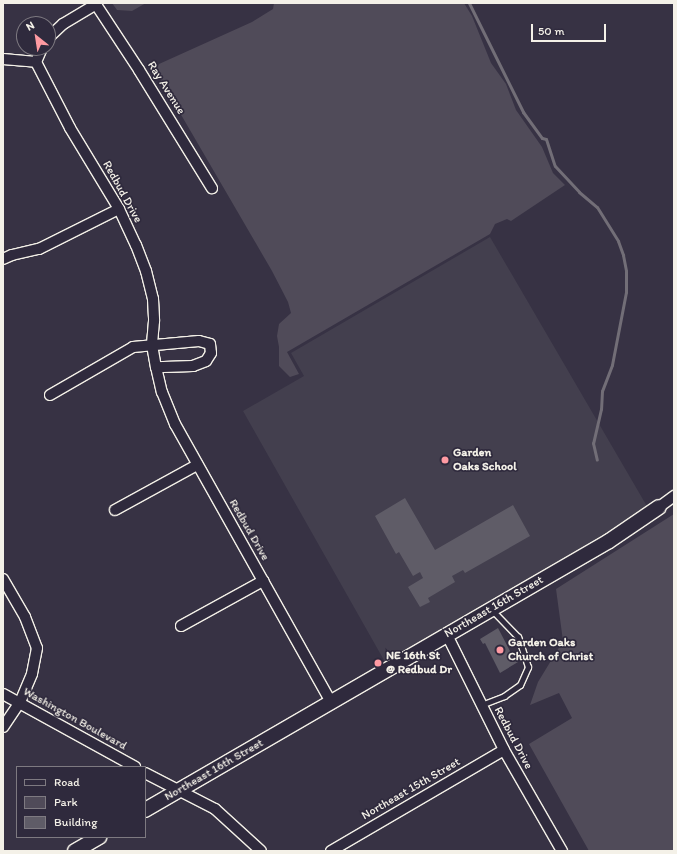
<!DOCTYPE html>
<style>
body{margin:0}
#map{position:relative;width:677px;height:854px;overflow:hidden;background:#373244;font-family:Itim,sans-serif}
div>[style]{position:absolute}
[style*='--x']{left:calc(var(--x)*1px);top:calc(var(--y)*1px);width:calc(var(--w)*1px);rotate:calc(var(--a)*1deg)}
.built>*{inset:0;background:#433f4e}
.green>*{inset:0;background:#504b59}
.stream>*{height:3px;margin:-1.5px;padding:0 1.5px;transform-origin:1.5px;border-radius:1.5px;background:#726e77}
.building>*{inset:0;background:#5f5c67}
.roads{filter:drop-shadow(1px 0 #f4f1e8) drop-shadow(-1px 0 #f4f1e8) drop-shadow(0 1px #f4f1e8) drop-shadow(0 -1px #f4f1e8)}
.lane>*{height:5px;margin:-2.5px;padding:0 2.5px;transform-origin:2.5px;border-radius:2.5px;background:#2f2a3d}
.street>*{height:10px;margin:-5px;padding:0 5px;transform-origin:5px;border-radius:5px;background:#2f2a3d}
.secondary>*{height:14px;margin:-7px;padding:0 7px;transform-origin:7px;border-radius:7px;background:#2f2a3d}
.dots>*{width:11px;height:11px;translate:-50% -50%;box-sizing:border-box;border:2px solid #2f2a3d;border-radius:50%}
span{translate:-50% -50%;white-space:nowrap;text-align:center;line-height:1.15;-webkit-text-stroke:3.5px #2f2a3d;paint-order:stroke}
.street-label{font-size:12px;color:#f4f1e8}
.poi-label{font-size:12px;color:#f4f1e8;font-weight:700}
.left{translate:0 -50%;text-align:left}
.frame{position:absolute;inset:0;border:4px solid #f4f1e8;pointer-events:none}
.legend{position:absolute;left:16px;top:766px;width:130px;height:72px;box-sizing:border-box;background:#2f2a3d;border:1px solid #7e7a81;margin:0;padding:5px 7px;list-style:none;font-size:12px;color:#f4f1e8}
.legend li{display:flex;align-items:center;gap:8px;height:20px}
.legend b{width:20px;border:1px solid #7e7a81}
.north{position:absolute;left:16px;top:16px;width:40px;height:40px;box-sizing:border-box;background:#2f2a3d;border:1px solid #7e7a81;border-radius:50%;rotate:330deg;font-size:11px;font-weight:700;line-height:16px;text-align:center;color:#f4f1e8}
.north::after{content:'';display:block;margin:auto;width:14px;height:18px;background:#ff9aa2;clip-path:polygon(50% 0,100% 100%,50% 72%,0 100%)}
.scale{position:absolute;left:531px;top:24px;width:75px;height:18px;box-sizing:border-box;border:2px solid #f4f1e8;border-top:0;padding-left:5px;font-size:12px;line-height:14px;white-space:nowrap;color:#f4f1e8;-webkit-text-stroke:3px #2f2a3d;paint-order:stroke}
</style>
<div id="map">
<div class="built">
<i style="clip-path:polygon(490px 237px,648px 508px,588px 546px,385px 662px,243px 411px,304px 376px,291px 353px)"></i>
</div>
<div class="green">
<i style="clip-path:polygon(112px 3px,146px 3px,132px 11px,117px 10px)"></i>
<i style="clip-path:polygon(274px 3px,464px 3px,472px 16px,491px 63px,506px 84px,516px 110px,542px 147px,553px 173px,565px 185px,511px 221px,507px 219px,495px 224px,490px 234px,287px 352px,299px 374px,290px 377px,279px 366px,279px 347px,277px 336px,279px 324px,291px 313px,288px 302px,272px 271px,155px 70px,159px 64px,252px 22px,273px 9px)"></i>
<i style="clip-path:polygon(674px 514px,674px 851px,589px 851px,529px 744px,572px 718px,559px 693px,530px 705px,538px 682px,563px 641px,556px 589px)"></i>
</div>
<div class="stream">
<i style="--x:469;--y:3;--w:122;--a:63.6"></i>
<i style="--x:523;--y:112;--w:32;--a:54"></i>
<i style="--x:542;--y:138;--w:4;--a:14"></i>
<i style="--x:546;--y:139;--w:28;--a:72"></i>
<i style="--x:555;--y:166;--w:35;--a:47"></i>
<i style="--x:579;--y:192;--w:23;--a:40"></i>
<i style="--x:597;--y:207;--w:40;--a:58"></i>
<i style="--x:618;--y:241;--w:15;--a:70"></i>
<i style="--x:623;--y:255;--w:16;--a:79"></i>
<i style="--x:626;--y:271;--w:21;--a:90"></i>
<i style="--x:626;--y:292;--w:74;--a:100.9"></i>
<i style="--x:612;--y:365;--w:28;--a:111"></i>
<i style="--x:602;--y:391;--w:18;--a:93"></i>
<i style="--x:601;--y:409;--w:35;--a:103"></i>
<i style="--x:593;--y:443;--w:17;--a:77"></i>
</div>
<div class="building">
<i style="clip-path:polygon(405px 498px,435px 550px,513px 505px,530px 536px,465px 573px,463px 570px,452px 576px,455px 582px,428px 598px,430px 602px,420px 607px,408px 587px,423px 578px,420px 572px,413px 576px,399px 552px,396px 554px,375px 516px)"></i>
<i style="clip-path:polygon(498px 628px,511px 653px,513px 653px,518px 662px,500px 673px,485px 643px,483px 644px,480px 639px)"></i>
</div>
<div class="roads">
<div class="lane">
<i style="--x:481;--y:705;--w:25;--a:-21"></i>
<i style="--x:504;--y:696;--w:19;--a:-35"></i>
<i style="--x:520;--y:685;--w:20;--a:-66"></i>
<i style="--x:528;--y:667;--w:32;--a:-108"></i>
<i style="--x:518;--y:637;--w:37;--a:-134"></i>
</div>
<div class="street">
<i style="--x:95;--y:3;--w:80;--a:56.7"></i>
<i style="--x:139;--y:70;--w:139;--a:58.3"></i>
<i style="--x:48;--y:38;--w:21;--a:-43"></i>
<i style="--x:63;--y:24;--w:39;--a:-31"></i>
<i style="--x:3;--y:59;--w:33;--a:5"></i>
<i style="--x:36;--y:62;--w:74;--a:62.7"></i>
<i style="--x:70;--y:128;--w:95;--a:58.8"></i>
<i style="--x:119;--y:209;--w:40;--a:65"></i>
<i style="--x:136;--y:245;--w:28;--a:69"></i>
<i style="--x:146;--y:271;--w:29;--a:76"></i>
<i style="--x:153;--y:299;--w:22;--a:87"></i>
<i style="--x:154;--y:321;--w:24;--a:95"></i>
<i style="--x:152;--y:345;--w:22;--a:80"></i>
<i style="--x:156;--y:367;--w:26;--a:77"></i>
<i style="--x:162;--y:392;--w:35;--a:68"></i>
<i style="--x:175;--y:424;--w:319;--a:60.7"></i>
<i style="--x:36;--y:62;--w:15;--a:-67"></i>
<i style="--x:3;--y:259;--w:10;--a:-24"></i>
<i style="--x:12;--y:255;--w:28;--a:-13"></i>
<i style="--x:39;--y:249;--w:89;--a:-26.6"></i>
<i style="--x:50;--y:395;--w:96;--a:-30"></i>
<i style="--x:133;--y:347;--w:66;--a:-5.2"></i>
<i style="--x:199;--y:341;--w:11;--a:15"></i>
<i style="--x:210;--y:344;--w:9;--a:84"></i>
<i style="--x:211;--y:353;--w:9;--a:122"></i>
<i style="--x:206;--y:361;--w:14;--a:159"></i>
<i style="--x:193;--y:366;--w:37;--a:178"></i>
<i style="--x:659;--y:507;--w:19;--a:-36"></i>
<i style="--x:115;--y:510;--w:94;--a:-28.8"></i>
<i style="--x:3;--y:579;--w:44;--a:59.9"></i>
<i style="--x:25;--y:617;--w:33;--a:69"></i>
<i style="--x:37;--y:648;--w:26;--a:101"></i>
<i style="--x:32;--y:674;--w:30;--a:113"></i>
<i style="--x:20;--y:702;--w:30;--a:124"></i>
<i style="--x:181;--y:626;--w:94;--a:-28.8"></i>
<i style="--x:447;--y:635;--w:128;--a:63.6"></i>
<i style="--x:504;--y:750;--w:116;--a:60.1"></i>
<i style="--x:3;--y:694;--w:151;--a:28.9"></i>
<i style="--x:145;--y:773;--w:79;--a:27.2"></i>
<i style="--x:215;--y:809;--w:62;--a:42.4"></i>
<i style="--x:331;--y:851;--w:200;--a:-30.3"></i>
</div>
<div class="secondary">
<i style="--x:145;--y:810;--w:536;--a:-30.1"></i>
<i style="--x:609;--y:541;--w:60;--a:-34.2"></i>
<i style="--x:75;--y:851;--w:28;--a:-30"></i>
</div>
</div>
<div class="dots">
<i style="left:445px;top:460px;background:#ff9aa2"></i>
<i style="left:500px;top:650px;background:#ff9aa2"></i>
<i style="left:378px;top:663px;background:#ff9aa2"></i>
</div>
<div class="street-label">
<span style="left:166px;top:88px;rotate:58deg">Ray Avenue</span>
<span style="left:122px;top:192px;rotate:61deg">Redbud Drive</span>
<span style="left:249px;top:530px;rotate:60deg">Redbud Drive</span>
<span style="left:494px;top:607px;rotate:-30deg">Northeast 16th Street</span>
<span style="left:75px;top:719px;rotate:29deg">Washington Boulevard</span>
<span style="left:513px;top:738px;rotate:62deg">Redbud Drive</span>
<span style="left:214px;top:770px;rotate:-30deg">Northeast 16th Street</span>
<span style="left:411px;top:789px;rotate:-30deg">Northeast 15th Street</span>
</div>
<div class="poi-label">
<span class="left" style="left:453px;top:460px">Garden<br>Oaks School</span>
<span class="left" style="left:508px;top:650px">Garden Oaks<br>Church of Christ</span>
<span class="left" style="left:386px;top:663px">NE 16th St<br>@ Redbud Dr</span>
</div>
<div class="frame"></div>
<ul class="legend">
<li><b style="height:5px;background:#2f2a3d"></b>Road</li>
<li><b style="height:11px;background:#504b59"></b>Park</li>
<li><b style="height:11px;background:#5f5c67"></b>Building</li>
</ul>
<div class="north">N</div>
<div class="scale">50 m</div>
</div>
